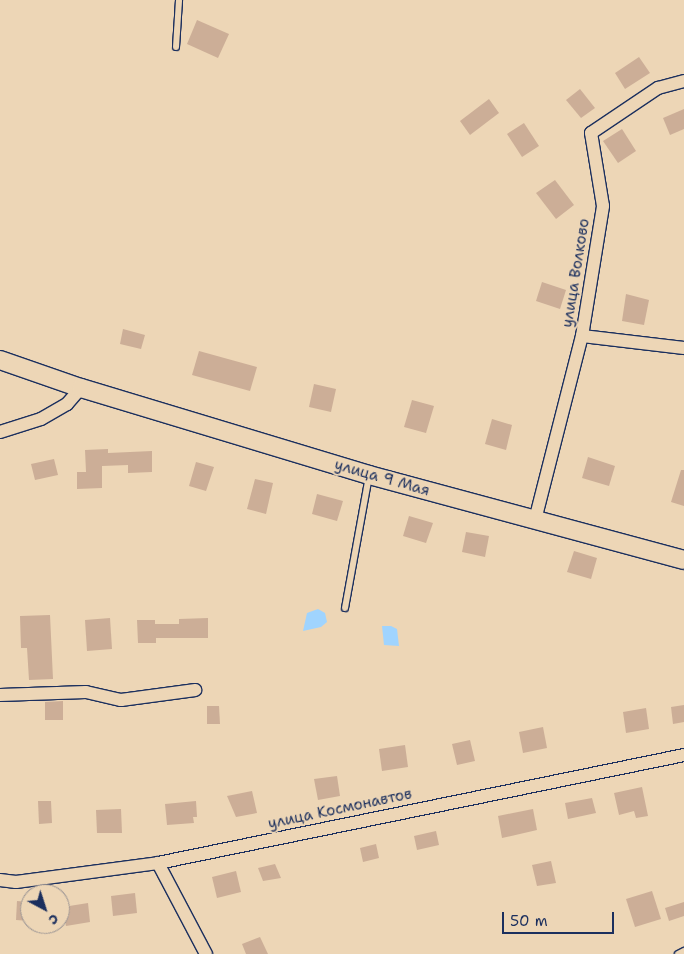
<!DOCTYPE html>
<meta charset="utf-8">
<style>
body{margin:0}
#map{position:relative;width:684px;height:954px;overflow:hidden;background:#edd6b6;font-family:"Shantell Sans",sans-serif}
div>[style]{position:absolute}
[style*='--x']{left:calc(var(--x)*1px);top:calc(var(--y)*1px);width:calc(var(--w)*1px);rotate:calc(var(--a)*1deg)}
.water>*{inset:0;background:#a0d4fe}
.building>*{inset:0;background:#ccae97}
.roads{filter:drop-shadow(1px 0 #1b2f5e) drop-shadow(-1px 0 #1b2f5e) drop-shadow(0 1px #1b2f5e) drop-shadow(0 -1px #1b2f5e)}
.service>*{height:6px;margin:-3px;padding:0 3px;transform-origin:3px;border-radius:3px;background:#edd6b6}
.minor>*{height:12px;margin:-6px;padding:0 6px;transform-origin:6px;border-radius:6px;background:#edd6b6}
.secondary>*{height:18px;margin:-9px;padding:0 9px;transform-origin:9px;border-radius:9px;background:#edd6b6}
span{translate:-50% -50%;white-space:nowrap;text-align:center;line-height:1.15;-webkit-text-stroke:4px #edd6b6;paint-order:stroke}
.street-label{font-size:15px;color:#1b2f5e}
.north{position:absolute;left:20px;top:884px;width:50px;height:50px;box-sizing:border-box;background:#edd6b6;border:1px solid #999393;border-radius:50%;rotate:140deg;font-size:14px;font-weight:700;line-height:20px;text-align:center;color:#1b2f5e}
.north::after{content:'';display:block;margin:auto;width:18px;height:22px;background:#1b2f5e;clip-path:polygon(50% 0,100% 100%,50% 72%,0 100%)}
.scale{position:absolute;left:502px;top:912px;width:112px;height:22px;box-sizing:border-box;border:2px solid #1b2f5e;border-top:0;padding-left:6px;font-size:15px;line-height:18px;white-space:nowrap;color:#1b2f5e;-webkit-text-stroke:4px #edd6b6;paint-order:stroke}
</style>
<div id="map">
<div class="water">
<i style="clip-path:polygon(318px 609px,325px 613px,327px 622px,321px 627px,303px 631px,307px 613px)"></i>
<i style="clip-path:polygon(382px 626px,391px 626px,397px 629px,399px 646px,384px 645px)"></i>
</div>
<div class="building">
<i style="clip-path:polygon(197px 20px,229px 34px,218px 58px,187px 44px)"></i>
<i style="clip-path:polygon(639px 57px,650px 73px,625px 89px,615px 73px)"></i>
<i style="clip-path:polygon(580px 89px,595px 108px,581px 118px,566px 100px)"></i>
<i style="clip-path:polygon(489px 99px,499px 113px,470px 135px,460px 121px)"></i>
<i style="clip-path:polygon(684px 109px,684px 129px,670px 135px,663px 118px)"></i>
<i style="clip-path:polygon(524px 123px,539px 146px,522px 157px,507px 134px)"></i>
<i style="clip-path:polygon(622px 129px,636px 151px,618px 163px,603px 141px)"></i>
<i style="clip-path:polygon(555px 180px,574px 205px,556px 219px,536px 193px)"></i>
<i style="clip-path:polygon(542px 282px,566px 290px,560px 309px,536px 301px)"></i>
<i style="clip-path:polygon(626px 294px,649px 300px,644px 325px,622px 321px)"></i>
<i style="clip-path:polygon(123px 329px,145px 335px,141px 349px,120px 344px)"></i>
<i style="clip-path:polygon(199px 351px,257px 367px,250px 391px,192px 375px)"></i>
<i style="clip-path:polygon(314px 384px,336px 389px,331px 412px,309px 407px)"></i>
<i style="clip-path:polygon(412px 400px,434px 406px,426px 433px,404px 427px)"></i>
<i style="clip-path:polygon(492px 419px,512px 425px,506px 450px,485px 444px)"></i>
<i style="clip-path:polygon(108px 449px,108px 453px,152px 451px,152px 472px,128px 473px,128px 465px,102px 466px,102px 488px,77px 489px,77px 472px,86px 472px,85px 450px)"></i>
<i style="clip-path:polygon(588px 457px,615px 466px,609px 486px,582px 478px)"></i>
<i style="clip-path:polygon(54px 459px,58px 475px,35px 480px,31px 464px)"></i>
<i style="clip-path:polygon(196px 462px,214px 467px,206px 491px,189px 486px)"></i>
<i style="clip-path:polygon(681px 470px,684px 470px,684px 506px,671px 502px)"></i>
<i style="clip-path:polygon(255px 479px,273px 483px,266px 514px,247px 509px)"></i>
<i style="clip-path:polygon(317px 494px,343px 501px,337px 521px,312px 514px)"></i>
<i style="clip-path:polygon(409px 516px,433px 523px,426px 543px,403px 536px)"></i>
<i style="clip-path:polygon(466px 532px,489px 536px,485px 557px,462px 552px)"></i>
<i style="clip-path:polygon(574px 551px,597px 558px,591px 579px,567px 572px)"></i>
<i style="clip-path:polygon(50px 615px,53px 679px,29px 680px,27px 648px,21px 648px,20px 616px)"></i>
<i style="clip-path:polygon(110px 618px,112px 649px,87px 651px,85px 620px)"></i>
<i style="clip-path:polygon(208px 618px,208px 638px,156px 638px,156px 643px,138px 643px,137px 620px,155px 620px,155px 624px,179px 624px,179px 619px)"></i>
<i style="clip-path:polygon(63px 701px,63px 720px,45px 720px,45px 702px)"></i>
<i style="clip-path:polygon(684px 705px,684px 722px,673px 724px,671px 707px)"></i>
<i style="clip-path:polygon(207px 706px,219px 706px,220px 724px,207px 724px)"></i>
<i style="clip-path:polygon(646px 708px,649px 729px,626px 733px,623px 712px)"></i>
<i style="clip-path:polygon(543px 727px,547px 748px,523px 753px,519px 732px)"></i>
<i style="clip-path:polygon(470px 740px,475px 761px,457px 765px,452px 744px)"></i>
<i style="clip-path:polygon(405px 745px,408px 767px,382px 771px,379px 749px)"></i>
<i style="clip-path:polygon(337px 776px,340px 796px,318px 800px,314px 779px)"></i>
<i style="clip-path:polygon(642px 787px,648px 816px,636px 818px,634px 811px,619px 815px,614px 793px)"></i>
<i style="clip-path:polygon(252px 791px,257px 813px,236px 817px,227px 796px)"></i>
<i style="clip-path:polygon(592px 798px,596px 813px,568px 819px,565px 803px)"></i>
<i style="clip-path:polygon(38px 801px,51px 801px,52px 823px,39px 824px)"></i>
<i style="clip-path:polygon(196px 801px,197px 817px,193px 817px,194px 823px,167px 825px,165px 804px)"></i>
<i style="clip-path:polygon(121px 809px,122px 833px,97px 833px,96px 810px)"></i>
<i style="clip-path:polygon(533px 809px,537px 830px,502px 838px,498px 816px)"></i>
<i style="clip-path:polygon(436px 831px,439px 845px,417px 850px,414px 836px)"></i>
<i style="clip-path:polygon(376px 844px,379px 858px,363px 862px,360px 848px)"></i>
<i style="clip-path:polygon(551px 861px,556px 883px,537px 886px,532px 865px)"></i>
<i style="clip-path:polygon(275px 864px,281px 878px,263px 881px,258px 868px)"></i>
<i style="clip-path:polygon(236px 871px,241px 892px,217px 898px,212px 877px)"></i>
<i style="clip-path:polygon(652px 891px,661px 919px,635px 927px,626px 899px)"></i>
<i style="clip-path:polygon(135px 893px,137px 913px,113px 916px,111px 896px)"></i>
<i style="clip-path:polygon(17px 901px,30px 902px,30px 921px,16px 920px)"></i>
<i style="clip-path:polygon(684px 902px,684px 916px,669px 921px,665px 908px)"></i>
<i style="clip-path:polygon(88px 903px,90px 922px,66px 926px,63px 907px)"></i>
<i style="clip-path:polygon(260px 937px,268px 954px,246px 954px,242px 944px)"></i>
</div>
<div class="roads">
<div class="service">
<i style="--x:176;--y:47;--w:47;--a:-86.3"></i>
<i style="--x:345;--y:608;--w:134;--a:-79.7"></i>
<i style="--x:678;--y:954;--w:7;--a:-27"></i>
</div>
<div class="minor">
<i style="--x:582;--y:336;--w:103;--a:6.7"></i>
<i style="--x:0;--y:432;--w:43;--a:-17.6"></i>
<i style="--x:41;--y:419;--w:30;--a:-30"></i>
<i style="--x:67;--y:404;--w:21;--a:-49"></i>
<i style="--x:535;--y:520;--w:190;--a:-75.7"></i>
<i style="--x:582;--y:336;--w:132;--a:-80.8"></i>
<i style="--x:603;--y:206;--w:74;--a:-99.3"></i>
<i style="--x:591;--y:133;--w:81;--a:-33.9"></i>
<i style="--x:658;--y:88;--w:27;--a:-15"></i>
<i style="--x:0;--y:695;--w:86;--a:-2"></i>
<i style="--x:86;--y:692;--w:36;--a:13"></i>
<i style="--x:121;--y:700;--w:75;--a:-7.7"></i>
<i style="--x:158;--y:863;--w:103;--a:62.2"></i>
<i style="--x:0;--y:880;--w:16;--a:7"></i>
<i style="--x:16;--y:882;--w:143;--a:-7.6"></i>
<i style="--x:158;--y:863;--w:537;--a:-11.6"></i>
</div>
<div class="secondary">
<i style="--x:0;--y:360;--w:86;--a:19.1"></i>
<i style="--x:81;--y:388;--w:301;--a:16.8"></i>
<i style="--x:369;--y:475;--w:326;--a:15.1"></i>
</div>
</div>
<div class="street-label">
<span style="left:576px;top:273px;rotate:-81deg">улица Волково</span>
<span style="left:382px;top:478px;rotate:16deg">улица 9 Мая</span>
<span style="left:340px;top:809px;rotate:-12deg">улица Космонавтов</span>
</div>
<div class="north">С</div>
<div class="scale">50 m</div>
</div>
